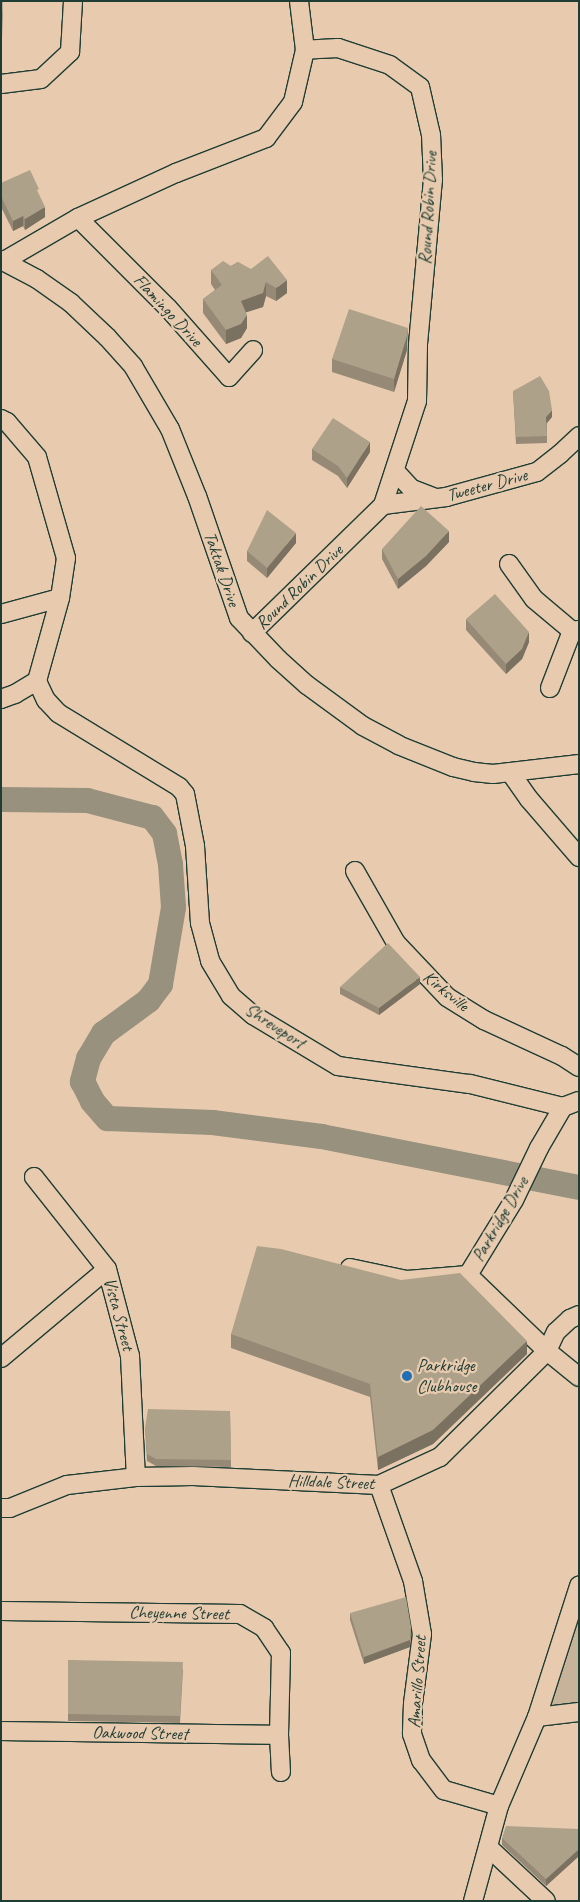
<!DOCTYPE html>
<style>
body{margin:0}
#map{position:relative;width:580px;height:1902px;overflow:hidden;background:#e8cbaf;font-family:Caveat,sans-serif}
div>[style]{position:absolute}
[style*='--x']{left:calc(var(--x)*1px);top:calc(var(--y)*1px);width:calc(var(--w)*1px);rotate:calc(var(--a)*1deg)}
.green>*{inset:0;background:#c7b39a}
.river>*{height:25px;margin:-12.5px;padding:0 12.5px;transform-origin:12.5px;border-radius:12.5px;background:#97917d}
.roads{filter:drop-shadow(1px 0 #1f3d34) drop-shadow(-1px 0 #1f3d34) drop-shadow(0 1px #1f3d34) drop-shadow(0 -1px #1f3d34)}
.minor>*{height:18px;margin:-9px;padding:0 9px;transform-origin:9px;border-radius:9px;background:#e8cbaf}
.wall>*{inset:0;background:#968a77}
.shaded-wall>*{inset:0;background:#7a7161}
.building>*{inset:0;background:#aea18a}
.dots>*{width:14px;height:14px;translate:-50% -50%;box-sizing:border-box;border:2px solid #e8cbaf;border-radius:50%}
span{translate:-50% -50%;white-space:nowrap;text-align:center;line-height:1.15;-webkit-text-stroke:4.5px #e8cbaf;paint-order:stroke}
.street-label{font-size:18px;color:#1f3d34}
.poi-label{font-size:18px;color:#1f3d34}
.left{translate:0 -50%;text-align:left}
.frame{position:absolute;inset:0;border:2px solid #1f3d34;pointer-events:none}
</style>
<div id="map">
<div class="green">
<i style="clip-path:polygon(579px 1593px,579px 1712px,537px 1717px)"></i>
</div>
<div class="river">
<i style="--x:1;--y:799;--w:86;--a:0.7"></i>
<i style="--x:87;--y:800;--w:67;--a:14.7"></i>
<i style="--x:152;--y:817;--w:20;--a:53"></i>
<i style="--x:164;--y:833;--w:32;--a:79"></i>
<i style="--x:170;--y:864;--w:43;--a:86"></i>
<i style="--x:173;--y:907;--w:78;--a:99.6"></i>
<i style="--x:160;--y:984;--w:20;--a:127"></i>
<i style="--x:148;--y:1000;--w:56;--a:143.7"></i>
<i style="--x:103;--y:1033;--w:29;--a:121"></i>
<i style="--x:88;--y:1058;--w:24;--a:105"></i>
<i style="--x:82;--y:1081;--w:22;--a:63"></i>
<i style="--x:92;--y:1101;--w:23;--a:49"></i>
<i style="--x:107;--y:1118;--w:105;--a:2.2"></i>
<i style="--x:212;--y:1122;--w:110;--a:7.3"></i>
<i style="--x:321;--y:1136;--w:263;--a:11.2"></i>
</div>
<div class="roads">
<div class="minor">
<i style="--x:1;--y:84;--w:40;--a:-7.1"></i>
<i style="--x:41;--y:79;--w:40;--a:-43"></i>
<i style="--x:70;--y:52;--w:51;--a:-86.6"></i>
<i style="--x:78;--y:218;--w:127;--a:45"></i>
<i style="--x:168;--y:308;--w:92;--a:48.5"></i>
<i style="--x:229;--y:377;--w:36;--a:-48"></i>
<i style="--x:1;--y:260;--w:41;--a:27.8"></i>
<i style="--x:37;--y:279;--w:42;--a:35.2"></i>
<i style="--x:71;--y:303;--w:50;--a:43.4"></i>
<i style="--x:107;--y:337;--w:39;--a:48"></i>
<i style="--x:133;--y:366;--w:73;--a:59.6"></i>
<i style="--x:170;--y:429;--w:72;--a:68.1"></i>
<i style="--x:197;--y:496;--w:129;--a:71"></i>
<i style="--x:239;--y:618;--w:57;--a:46.4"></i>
<i style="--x:278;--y:659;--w:39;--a:42"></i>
<i style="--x:307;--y:685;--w:69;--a:36.2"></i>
<i style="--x:363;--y:726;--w:40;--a:28"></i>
<i style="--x:398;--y:745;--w:59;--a:21.8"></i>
<i style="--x:453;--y:767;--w:22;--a:13"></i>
<i style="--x:474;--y:772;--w:19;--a:6"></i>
<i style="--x:493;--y:774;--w:87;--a:-6.6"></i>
<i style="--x:4;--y:261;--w:86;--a:-30.2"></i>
<i style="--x:78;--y:218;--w:108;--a:-24.7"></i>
<i style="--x:176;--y:173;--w:97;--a:-21.3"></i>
<i style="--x:266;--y:138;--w:45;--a:-53.1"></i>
<i style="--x:293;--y:102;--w:53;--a:-77"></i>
<i style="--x:305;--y:50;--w:49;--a:-97"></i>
<i style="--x:1;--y:419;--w:7;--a:27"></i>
<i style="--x:7;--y:422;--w:46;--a:49.4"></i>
<i style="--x:37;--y:457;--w:105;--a:74"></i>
<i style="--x:66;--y:558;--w:40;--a:98.5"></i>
<i style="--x:60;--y:598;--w:86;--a:105.5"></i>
<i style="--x:395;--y:471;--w:25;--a:47"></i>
<i style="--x:412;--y:489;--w:25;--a:21"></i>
<i style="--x:383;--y:505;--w:64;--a:-7.2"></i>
<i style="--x:446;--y:497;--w:94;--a:-15.4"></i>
<i style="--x:537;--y:472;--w:29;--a:-38"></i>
<i style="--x:560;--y:454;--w:26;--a:-43"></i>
<i style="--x:509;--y:564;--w:43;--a:54.5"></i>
<i style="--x:534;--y:599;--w:50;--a:40.1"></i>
<i style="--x:1;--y:614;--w:61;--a:-15.2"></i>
<i style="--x:252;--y:633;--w:183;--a:-44.3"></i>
<i style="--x:383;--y:505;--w:109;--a:-71.9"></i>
<i style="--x:417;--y:401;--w:57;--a:-89"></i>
<i style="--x:418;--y:344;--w:165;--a:-84.8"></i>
<i style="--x:433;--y:180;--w:45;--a:-92.5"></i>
<i style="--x:431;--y:135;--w:49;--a:-102.9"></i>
<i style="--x:420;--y:87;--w:37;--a:-144"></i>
<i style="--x:390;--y:65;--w:55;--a:-161.9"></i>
<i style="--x:338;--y:48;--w:33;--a:177"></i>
<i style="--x:37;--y:681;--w:21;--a:65"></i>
<i style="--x:46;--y:700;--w:18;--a:47"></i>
<i style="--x:58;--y:713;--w:142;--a:31.4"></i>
<i style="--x:179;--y:787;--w:9;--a:49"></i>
<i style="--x:185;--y:794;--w:53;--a:79.1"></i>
<i style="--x:195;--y:846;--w:77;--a:86.3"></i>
<i style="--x:200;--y:923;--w:39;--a:75"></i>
<i style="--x:210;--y:961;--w:41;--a:59"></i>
<i style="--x:231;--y:996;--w:29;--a:41"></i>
<i style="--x:253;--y:1015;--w:99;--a:31"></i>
<i style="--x:338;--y:1066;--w:133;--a:7.8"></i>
<i style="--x:470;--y:1084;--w:96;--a:13.9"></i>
<i style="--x:550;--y:688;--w:61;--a:-68.9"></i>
<i style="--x:572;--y:631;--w:7;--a:-8"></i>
<i style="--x:1;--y:699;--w:15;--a:-20"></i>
<i style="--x:15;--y:694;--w:26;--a:-31"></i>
<i style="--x:510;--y:772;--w:33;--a:55"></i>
<i style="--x:529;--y:799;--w:77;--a:49.2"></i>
<i style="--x:355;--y:871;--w:83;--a:60.3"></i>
<i style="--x:396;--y:943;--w:74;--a:46.6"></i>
<i style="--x:447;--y:997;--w:44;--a:31.9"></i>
<i style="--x:484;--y:1020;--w:86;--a:24.8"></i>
<i style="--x:562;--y:1056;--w:20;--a:33"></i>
<i style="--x:34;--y:1177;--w:117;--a:51.6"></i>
<i style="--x:107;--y:1269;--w:90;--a:75.2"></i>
<i style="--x:130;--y:1356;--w:121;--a:87.2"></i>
<i style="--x:350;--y:1268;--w:58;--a:11.9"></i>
<i style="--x:407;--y:1280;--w:61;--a:-4.7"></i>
<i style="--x:468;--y:1275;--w:88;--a:-58.5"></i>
<i style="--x:514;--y:1200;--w:58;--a:-64.3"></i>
<i style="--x:539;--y:1148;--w:48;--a:-59.7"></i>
<i style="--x:563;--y:1107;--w:17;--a:-21"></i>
<i style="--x:468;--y:1275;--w:110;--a:43.9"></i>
<i style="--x:547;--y:1351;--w:41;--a:39.1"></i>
<i style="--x:1;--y:1358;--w:138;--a:-40"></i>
<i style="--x:379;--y:1485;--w:102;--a:70.5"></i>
<i style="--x:413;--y:1581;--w:54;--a:80.4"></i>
<i style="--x:422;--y:1634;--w:70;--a:97.4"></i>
<i style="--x:413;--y:1703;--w:31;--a:92"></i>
<i style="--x:412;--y:1734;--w:28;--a:71"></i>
<i style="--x:421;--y:1760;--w:38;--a:53"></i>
<i style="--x:444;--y:1790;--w:57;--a:16.2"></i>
<i style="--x:1;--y:1508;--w:9;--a:0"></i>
<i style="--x:10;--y:1508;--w:61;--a:-22"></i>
<i style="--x:67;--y:1485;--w:69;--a:-6.6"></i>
<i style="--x:136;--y:1477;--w:57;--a:-1"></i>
<i style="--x:193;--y:1476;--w:186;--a:2.8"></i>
<i style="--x:379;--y:1485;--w:67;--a:-24.7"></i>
<i style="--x:440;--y:1457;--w:151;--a:-44.7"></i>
<i style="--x:547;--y:1351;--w:21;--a:-65"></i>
<i style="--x:556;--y:1332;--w:19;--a:-43"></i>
<i style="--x:570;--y:1319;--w:10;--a:-24"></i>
<i style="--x:1;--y:1611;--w:239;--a:0.7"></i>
<i style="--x:240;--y:1614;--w:28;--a:30"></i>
<i style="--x:264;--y:1628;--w:30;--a:56"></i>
<i style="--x:281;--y:1653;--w:82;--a:91.4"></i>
<i style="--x:279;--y:1735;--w:37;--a:87"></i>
<i style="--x:537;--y:1717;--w:42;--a:-6.8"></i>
<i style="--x:1;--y:1731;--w:278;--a:0.8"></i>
<i style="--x:488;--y:1847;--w:79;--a:43"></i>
<i style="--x:473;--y:1901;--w:98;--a:-74.7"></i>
<i style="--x:499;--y:1806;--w:97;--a:-66.9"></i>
<i style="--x:537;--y:1717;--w:138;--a:-72.2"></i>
</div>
</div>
<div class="wall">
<i style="clip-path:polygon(1px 183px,39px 195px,45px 217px,25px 230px,23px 226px,13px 231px,1px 207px)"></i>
<i style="clip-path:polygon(238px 262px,287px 293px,276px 301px,266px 296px,263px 307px,246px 312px,247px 328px,241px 338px,226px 344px,203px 313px,203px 299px,215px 290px,211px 284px,211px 270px,231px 266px)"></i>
<i style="clip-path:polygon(407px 350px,394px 392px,332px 372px,332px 359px)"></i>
<i style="clip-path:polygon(513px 391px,552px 417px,547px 423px,547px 443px,516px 444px)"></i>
<i style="clip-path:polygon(312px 449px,370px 452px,347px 488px,338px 476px,312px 460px)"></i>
<i style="clip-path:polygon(449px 542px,426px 566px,398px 589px,382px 559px,382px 549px)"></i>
<i style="clip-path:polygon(296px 543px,267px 578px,247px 561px,247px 551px)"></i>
<i style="clip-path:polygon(466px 619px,529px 642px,522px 659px,506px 674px,466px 630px)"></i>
<i style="clip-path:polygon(420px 984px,379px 1015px,340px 994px,340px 987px)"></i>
<i style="clip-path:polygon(231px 1334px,527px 1354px,433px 1444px,378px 1470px,370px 1397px,231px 1348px)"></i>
<i style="clip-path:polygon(230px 1411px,231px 1467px,156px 1466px,147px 1461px,145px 1428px)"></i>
<i style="clip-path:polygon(350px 1613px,411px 1634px,410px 1647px,364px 1664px,350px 1620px)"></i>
<i style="clip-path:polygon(68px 1660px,183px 1669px,180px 1723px,68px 1721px)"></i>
<i style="clip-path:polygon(579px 1829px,579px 1856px,546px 1886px,502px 1845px,502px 1838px)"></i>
</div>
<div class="shaded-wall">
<i style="clip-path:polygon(3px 1px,2px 38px,1px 38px,1px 28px)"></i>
<i style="clip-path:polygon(45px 207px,45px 217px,25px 230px,25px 219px)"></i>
<i style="clip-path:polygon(23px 216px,23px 226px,13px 231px,13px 221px)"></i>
<i style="clip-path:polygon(287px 280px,287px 293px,276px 301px,276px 288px)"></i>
<i style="clip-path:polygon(266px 282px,266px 296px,263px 307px,241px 314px,241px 301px)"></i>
<i style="clip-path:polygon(247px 315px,247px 328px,241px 338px,226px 344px,226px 330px)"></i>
<i style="clip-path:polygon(408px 328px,407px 350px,394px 392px,394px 379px)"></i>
<i style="clip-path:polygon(552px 410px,552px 417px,546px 424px,546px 417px)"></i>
<i style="clip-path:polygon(370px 442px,370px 452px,347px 488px,347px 478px)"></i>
<i style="clip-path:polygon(449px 531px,449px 542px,426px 566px,398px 589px,398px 579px)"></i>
<i style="clip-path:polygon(296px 533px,296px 543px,267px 578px,267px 568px)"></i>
<i style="clip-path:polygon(529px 632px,529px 642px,522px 659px,506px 674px,506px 664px)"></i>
<i style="clip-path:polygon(420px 977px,420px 984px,379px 1015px,379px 1008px)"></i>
<i style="clip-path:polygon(527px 1341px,527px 1354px,433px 1444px,378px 1470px,378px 1457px)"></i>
<i style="clip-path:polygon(411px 1627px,410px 1647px,364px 1664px,364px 1657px)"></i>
<i style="clip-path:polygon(579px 1849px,579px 1856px,546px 1886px,546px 1879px)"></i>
</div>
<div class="building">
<i style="clip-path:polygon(1px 1px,3px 1px,1px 28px)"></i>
<i style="clip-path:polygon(30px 170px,39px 189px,37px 190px,45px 207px,25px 219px,23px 216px,13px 221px,1px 196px,1px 183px)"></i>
<i style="clip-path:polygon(268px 256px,287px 280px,276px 288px,266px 282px,263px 293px,241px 301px,247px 315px,241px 324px,226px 330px,203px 299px,222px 285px,211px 270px,223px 261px,231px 266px,238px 262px,251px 269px)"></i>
<i style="clip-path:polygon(349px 309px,408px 328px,407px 336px,394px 379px,332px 359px)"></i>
<i style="clip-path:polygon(540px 376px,549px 391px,552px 410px,546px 417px,547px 436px,516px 437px,513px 391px)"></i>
<i style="clip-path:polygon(333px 418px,370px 442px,347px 478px,338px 466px,312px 449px)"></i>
<i style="clip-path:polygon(421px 506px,449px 531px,426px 556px,398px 579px,382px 549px)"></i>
<i style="clip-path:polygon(267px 510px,296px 533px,267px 568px,247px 551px)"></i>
<i style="clip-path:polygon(495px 594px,529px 632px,522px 649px,506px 664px,466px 619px)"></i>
<i style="clip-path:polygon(388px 943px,420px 977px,379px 1008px,340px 987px)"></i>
<i style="clip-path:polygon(257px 1246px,281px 1249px,401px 1280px,460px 1273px,527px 1341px,433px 1430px,378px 1457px,370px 1384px,231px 1334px)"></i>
<i style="clip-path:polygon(148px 1409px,230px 1411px,231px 1460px,156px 1459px,147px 1454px,145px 1428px)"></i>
<i style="clip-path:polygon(406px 1597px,411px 1627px,410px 1640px,364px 1657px,350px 1613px)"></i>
<i style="clip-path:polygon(68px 1660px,183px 1662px,180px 1716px,68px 1714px)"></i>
<i style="clip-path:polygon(506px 1826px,579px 1829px,579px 1849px,546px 1879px,502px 1838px)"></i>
</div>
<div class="dots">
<i style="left:407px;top:1376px;background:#1f6fb2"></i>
</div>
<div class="street-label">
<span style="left:428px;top:208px;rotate:-87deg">Round Robin Drive</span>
<span style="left:168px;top:310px;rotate:47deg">Flamingo Drive</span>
<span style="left:487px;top:485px;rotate:-15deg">Tweeter Drive</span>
<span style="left:222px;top:569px;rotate:71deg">Taktak Drive</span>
<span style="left:299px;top:587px;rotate:-44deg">Round Robin Drive</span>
<span style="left:446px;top:991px;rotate:39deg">Kirksville</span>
<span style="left:275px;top:1026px;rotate:33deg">Shreveport</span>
<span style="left:500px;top:1219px;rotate:-60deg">Parkridge Drive</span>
<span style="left:119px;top:1314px;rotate:75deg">Vista Street</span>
<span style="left:331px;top:1482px;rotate:2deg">Hilldale Street</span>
<span style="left:179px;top:1613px;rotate:1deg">Cheyenne Street</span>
<span style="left:417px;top:1682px;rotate:-86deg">Amarillo Street</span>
<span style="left:140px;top:1733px;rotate:1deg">Oakwood Street</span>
</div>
<div class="poi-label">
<span class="left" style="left:417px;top:1376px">Parkridge<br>Clubhouse</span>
</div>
<div class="frame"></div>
</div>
